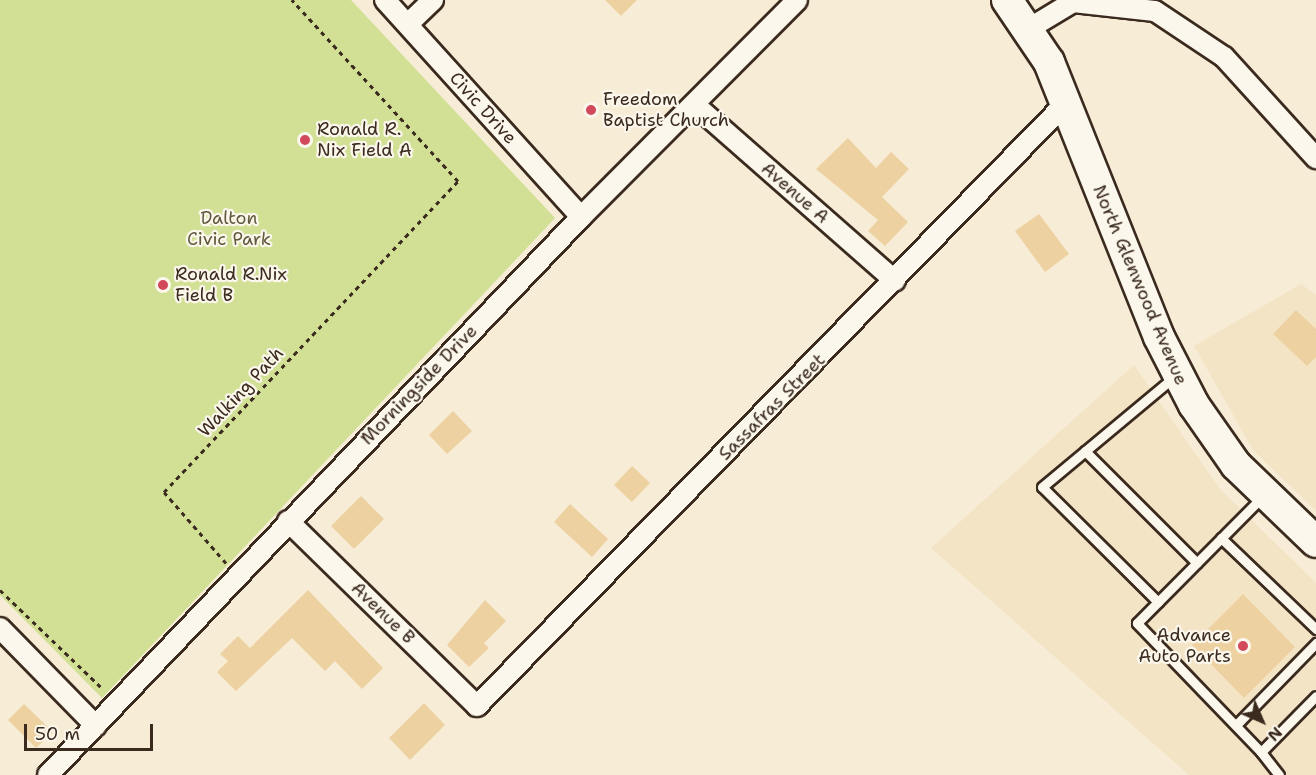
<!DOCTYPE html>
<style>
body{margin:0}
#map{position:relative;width:1316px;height:775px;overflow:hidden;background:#f7ecd6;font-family:"Shantell Sans",sans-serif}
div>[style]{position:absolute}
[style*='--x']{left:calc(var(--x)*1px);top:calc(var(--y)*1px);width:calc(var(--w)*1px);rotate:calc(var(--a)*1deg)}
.built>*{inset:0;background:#f4e4c6}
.green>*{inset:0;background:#d1e094}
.building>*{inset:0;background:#edd1a1}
.path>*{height:3px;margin-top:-1.5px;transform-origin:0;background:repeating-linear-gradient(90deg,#3b2a1e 0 4.5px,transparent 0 9px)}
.roads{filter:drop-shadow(2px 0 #3b2a1e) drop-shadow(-2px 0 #3b2a1e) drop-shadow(0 2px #3b2a1e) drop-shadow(0 -2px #3b2a1e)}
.lane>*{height:9px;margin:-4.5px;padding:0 4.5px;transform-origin:4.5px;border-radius:4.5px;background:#fbf7ec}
.street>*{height:20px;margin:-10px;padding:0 10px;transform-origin:10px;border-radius:10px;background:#fbf7ec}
.primary>*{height:30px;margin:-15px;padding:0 15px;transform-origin:15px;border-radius:15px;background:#fbf7ec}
.dots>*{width:16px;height:16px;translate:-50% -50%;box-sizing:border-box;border:3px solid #fbf7ec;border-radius:50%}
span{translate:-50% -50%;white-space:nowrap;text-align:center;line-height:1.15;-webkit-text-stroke:4.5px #fbf7ec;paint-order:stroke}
.poi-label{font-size:18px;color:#3b2a1e}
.left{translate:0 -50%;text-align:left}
.right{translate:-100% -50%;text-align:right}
.street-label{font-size:18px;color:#3b2a1e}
.park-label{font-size:18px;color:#60583c}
.north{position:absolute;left:1232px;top:691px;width:60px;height:60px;-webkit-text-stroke:4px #fbf7ec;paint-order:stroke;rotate:135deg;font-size:16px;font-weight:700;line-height:24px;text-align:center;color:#3b2a1e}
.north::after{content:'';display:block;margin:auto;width:21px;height:27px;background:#3b2a1e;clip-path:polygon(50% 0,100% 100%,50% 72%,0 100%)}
.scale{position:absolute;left:24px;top:724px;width:129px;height:27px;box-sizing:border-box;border:3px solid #3b2a1e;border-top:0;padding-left:8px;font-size:18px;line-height:21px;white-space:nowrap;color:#3b2a1e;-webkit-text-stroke:4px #fbf7ec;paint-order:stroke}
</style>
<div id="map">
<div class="built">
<i style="clip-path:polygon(1301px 284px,1316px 295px,1316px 511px,1253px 450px,1194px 346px)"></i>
<i style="clip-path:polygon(1134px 365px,1220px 489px,1316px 583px,1316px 775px,1189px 775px,931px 548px)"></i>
</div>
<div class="green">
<i style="clip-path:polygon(0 0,351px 0,555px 218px,102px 698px,0 595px)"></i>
</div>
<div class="building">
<i style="clip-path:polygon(605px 0,637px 0,621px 16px)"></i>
<i style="clip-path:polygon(848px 138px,876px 168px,891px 152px,909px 169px,882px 197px,908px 222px,885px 246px,868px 231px,878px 220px,816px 169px)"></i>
<i style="clip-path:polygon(1039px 214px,1069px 254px,1045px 272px,1015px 231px)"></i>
<i style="clip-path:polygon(1296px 310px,1316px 329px,1316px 357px,1307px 366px,1273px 334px)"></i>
<i style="clip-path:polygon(453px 411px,472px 431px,447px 454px,429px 435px)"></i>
<i style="clip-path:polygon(632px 466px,650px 483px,632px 502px,614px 485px)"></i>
<i style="clip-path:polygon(361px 496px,384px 519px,354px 549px,331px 526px)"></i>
<i style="clip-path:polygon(570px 504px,608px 539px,592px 557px,554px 522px)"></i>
<i style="clip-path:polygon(308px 590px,383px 668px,362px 689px,335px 661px,325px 671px,292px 638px,236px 691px,217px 672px,228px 661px,220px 654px,238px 636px,250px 648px)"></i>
<i style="clip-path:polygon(1243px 594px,1295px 647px,1244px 698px,1192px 645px)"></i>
<i style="clip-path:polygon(485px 600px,506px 621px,484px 643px,489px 648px,469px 667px,447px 645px)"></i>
<i style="clip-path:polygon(424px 703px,445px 725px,410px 760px,389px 738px)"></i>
<i style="clip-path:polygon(24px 704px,53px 732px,36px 748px,8px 720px)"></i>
</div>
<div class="path">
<i style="--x:226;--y:563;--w:94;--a:-131.1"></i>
<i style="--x:164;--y:492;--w:428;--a:-46.6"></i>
<i style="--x:458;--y:181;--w:246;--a:-132.5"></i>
<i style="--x:0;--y:590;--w:143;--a:43.9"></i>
</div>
<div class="roads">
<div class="lane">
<i style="--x:1085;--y:451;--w:158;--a:45"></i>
<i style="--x:1221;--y:538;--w:132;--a:43.8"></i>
<i style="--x:1158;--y:602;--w:163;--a:-135.2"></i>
<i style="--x:1042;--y:487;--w:172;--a:-39.8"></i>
<i style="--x:1238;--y:723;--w:112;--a:-45.7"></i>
<i style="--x:1261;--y:752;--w:179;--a:-133.9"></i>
<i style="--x:1137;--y:623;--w:177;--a:-45.2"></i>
<i style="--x:1279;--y:775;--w:29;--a:-128"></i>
<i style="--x:1261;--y:752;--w:78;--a:-45.5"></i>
</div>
<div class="street">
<i style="--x:385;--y:0;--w:292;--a:47.9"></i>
<i style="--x:408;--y:24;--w:35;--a:-44"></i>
<i style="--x:1030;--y:28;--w:50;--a:-31.2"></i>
<i style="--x:1073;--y:2;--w:82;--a:6.3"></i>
<i style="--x:1155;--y:11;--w:83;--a:33.7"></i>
<i style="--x:1224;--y:57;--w:137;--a:47.7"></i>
<i style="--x:695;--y:105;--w:266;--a:41.3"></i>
<i style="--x:288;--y:521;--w:264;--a:44.4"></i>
<i style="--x:477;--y:706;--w:840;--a:-45.68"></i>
<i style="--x:0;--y:628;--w:137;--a:45.6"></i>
<i style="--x:48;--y:775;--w:772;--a:-46.31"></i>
<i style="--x:581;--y:217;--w:306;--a:-45.1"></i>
</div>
<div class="primary">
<i style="--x:1007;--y:0;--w:75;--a:55.9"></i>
<i style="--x:1049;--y:62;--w:296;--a:68.2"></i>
<i style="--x:1159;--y:337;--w:76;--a:62.8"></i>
<i style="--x:1194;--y:405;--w:73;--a:55"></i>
<i style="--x:1236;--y:465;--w:111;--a:43.9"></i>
</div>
</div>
<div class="dots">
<i style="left:591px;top:110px;background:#d1495b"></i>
<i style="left:305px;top:140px;background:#d1495b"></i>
<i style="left:163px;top:285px;background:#d1495b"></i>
<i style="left:1243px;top:646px;background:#d1495b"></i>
</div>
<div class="poi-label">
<span class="left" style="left:603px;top:110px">Freedom<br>Baptist Church</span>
<span class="left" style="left:317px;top:140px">Ronald R.<br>Nix Field A</span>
<span class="left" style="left:175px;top:285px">Ronald R.Nix<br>Field B</span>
<span class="right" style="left:1231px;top:646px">Advance<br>Auto Parts</span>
</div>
<div class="street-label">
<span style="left:483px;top:108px;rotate:48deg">Civic Drive</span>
<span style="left:795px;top:193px;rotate:41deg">Avenue A</span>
<span style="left:1140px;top:285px;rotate:67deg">North Glenwood Avenue</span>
<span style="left:419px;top:385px;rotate:-46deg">Morningside Drive</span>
<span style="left:241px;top:392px;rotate:-47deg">Walking Path</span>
<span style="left:772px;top:407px;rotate:-45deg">Sassafras Street</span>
<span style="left:383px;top:613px;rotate:44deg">Avenue B</span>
</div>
<div class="park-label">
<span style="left:229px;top:229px">Dalton<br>Civic Park</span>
</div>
<div class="north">N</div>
<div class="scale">50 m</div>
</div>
